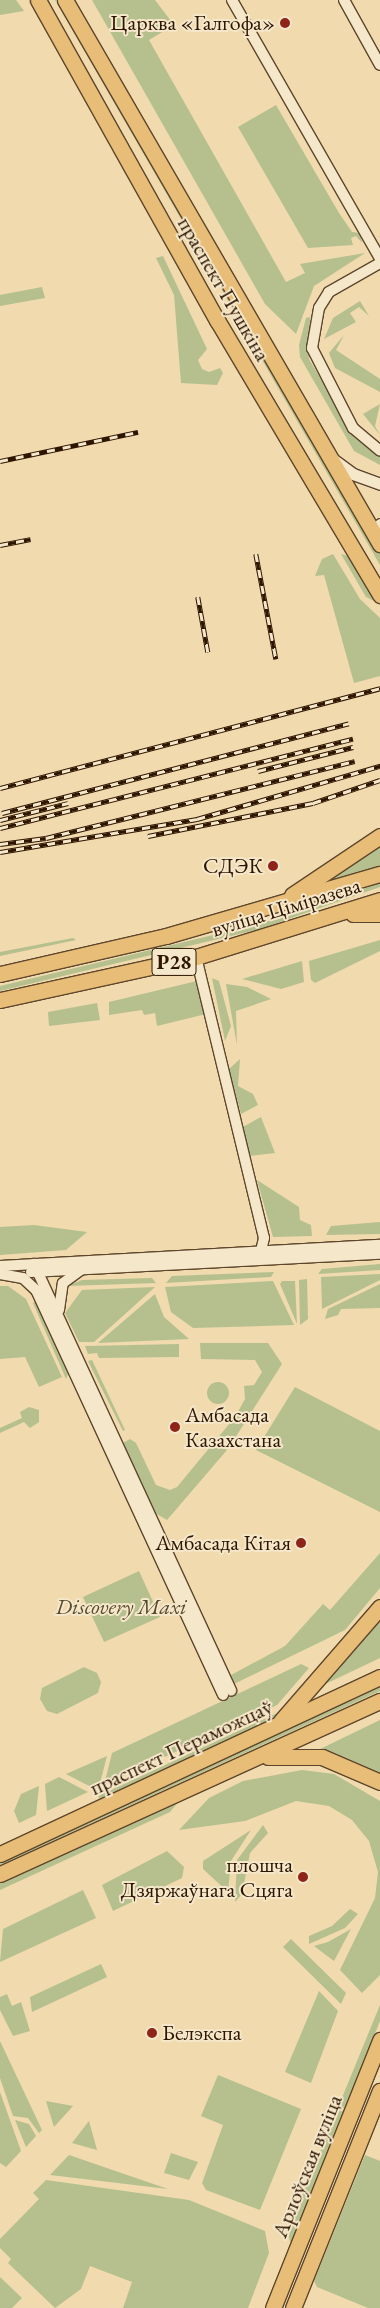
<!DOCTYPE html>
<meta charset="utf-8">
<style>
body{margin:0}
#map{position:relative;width:380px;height:2308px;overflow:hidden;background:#f0daae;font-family:"EB Garamond",serif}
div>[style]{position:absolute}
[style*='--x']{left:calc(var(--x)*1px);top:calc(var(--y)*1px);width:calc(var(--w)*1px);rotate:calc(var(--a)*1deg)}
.green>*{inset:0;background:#b5c08e}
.round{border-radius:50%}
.roads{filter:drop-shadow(1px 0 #5e462c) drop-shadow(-1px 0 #5e462c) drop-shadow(0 1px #5e462c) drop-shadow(0 -1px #5e462c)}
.minor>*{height:10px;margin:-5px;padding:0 5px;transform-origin:5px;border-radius:5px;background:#f5e7ca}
.tertiary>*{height:11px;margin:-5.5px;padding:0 5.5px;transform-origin:5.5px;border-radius:5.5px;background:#f5e7ca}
.primary>*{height:15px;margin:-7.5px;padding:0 7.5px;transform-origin:7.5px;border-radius:7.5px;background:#e8bd77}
.rail>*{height:4.5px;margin-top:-2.25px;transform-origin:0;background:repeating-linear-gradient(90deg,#f5e7ca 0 8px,#2e1500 0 16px);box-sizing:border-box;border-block:1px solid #2e1500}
.dots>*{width:14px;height:14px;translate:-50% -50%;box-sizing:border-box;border:2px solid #f5e7ca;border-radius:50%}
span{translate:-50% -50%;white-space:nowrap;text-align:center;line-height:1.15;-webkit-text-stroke:4px #f5e7ca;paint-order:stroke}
.shield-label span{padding:1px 4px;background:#f5e7ca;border:1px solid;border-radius:4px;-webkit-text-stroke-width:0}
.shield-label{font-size:21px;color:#2e1500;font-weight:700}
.poi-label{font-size:22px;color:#2e1500}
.right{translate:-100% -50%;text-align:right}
.left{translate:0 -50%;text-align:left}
.street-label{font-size:22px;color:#2e1500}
.park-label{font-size:22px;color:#56482b;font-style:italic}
</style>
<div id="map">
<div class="green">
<i style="clip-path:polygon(0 0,16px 0,24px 11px,0 15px)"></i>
<i style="clip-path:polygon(55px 0,60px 0,380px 554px,380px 565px)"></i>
<i style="clip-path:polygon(92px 0,155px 0,174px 25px,149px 40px,286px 282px,305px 273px,300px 264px,365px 253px,314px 286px,296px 334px,265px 304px)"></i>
<i style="clip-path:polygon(276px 105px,339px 213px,352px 232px,360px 233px,362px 243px,356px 236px,351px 238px,353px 245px,308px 248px,238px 127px)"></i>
<i style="clip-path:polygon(163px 256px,207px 349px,198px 360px,202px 369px,209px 372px,220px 368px,223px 373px,217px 385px,181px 383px,174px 295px,156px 258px)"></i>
<i style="clip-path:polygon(42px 287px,45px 298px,0 306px,0 295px)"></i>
<i style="clip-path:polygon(360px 301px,369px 316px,359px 307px,350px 313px,356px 322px,324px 339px,333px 318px)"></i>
<i style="clip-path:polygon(310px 317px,309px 359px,350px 429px,380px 454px,380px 465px,354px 451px,300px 357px,299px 345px,306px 318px)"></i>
<i style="clip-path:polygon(344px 335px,336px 350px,380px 379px,380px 392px,335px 368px,329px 353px)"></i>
<i style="clip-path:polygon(380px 404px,375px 426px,380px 435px,363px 414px)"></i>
<i style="clip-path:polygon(333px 554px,360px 599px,380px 618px,380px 676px,354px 683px,324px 575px,315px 576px,322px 559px)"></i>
<i style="clip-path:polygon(341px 554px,348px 556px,376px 602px,366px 597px)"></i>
<i style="clip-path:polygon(380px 844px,380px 866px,317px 887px)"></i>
<i style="clip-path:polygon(380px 883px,380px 887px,260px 929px,0 991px,0 986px,259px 924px)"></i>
<i style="clip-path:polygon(73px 938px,76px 940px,0 956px,0 952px)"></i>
<i style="clip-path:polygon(380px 940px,380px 951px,315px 983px,311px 980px,309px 961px)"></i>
<i style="clip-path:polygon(302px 961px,304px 982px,281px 989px,242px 979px)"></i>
<i style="clip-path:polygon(212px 978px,219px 981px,231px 1026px,225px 1041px)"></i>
<i style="clip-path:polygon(197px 981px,206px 1014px,157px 1026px,155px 1013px,144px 1015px,142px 1010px,109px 1015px,109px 1002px)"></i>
<i style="clip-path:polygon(226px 984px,247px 987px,271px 999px,236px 1011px,237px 1045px)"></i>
<i style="clip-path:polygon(97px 1003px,100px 1020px,49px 1026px,48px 1012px)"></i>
<i style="clip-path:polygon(240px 1059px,238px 1086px,253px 1094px,258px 1105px,241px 1114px,229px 1069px)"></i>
<i style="clip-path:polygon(261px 1117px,275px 1153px,249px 1156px,241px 1128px)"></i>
<i style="clip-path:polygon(257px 1180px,299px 1207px,300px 1220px,311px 1225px,312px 1236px,273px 1237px)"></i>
<i style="clip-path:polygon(380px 1222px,380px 1234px,326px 1235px,331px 1226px)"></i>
<i style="clip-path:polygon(34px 1225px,87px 1232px,66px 1250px,0 1255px,0 1227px)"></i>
<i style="clip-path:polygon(380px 1264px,380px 1270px,318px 1274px,322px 1269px)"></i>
<i style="clip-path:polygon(274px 1272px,271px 1277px,166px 1283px,172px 1276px)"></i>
<i style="clip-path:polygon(380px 1274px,380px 1280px,322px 1309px,321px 1277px)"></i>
<i style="clip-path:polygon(152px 1278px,156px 1283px,67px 1286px,82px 1280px)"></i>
<i style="clip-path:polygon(307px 1279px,308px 1319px,300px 1325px,299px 1280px)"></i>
<i style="clip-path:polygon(273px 1281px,294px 1325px,193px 1328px,171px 1312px,165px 1287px)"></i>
<i style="clip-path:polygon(282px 1281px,295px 1281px,297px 1324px,280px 1284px)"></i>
<i style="clip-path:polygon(380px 1284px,380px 1308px,341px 1309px,338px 1315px,325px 1319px,328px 1309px)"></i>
<i style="clip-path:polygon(0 1286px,8px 1286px,26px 1299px,62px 1377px,39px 1387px,25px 1357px,0 1359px)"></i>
<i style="clip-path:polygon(155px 1287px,94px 1342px,79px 1342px,65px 1313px,82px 1290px)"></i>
<i style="clip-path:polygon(155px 1294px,164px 1317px,189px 1339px,98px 1343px)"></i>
<i style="clip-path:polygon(36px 1301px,68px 1374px,66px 1379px,33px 1303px)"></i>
<i style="clip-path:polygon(200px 1343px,268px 1343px,282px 1364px,235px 1438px,227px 1435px,220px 1445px,227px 1450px,167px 1520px,155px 1513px,123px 1443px,130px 1439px,136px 1443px,156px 1485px,170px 1490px,177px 1487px,235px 1417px,245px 1399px,244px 1386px,254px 1385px,262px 1372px,255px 1360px,201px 1359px)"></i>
<i style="clip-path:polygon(179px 1344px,179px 1357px,99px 1358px,97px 1353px,88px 1354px,85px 1346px)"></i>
<i style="clip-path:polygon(92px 1360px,125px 1430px,123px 1431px,88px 1361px)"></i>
<i class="round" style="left:207px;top:1382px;width:22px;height:22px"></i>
<i style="clip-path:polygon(295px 1387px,380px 1431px,380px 1512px,256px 1450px)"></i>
<i style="clip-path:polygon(29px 1407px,39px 1410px,39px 1422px,30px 1428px,24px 1422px,0 1433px,0 1428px,22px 1418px,20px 1412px)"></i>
<i style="clip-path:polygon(380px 1553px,380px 1588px,345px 1630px,234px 1684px,231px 1675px,285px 1646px,323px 1604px,330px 1610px)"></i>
<i style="clip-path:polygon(139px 1571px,160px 1617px,104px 1642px,83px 1597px)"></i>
<i style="clip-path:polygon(380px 1616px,380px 1658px,317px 1688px)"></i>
<i style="clip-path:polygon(301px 1664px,309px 1668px,277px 1705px,104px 1785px,112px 1753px)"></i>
<i style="clip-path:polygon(84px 1667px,97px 1673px,101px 1682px,98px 1693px,57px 1714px,47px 1711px,40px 1699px,42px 1688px)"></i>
<i style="clip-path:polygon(380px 1686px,380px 1691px,0 1865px,0 1862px)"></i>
<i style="clip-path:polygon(288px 1708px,268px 1721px,100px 1800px,98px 1796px)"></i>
<i style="clip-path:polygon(380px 1720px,380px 1774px,344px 1757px,316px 1751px)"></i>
<i style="clip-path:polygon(107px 1756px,99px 1787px,95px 1789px,66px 1774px)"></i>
<i style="clip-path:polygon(302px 1770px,334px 1774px,380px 1801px,380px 1975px,362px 1993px,340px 1970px,375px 1898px,378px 1872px,369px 1841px,352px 1820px,329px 1806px,296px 1801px,245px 1821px,179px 1830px,209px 1798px,243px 1781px)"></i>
<i style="clip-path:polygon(59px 1777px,88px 1792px,47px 1811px,45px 1784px)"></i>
<i style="clip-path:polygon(39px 1786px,36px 1815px,19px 1823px,14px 1811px,21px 1794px)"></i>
<i style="clip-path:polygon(180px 1800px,170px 1812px,0 1890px,0 1882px)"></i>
<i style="clip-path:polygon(263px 1825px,268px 1833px,250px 1853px,242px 1894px,235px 1902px,237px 1860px)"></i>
<i style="clip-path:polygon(251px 1830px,231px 1861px,228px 1892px,203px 1869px,203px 1861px)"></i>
<i style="clip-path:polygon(167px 1851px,184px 1867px,182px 1878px,113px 1911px,102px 1885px)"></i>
<i style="clip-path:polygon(83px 1890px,96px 1918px,0 1962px,3px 1929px)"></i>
<i style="clip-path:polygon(350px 1909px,358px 1914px,345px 1928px,309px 1944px,309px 1936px,332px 1926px)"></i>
<i style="clip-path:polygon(351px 1929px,334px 1961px,314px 1946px,328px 1942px)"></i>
<i style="clip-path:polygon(291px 1939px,346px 1993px,341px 2004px,283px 1947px)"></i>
<i style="clip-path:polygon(101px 1964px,107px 1977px,32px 2012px,30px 1997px)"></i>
<i style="clip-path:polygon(319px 1991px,338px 2011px,311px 2083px,285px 2072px)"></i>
<i style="clip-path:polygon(7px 1994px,12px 2006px,21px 2002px,30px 2031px,13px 2036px,0 2010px,0 1997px)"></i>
<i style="clip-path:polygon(380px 2005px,380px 2021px,291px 2244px,287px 2232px)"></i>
<i style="clip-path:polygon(0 2041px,42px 2130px,39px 2133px,28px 2118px,13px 2116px,0 2078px)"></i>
<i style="clip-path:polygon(218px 2075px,301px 2109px,260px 2210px,206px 2190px,202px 2183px,223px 2125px,201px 2116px)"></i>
<i style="clip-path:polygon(0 2092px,21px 2151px,6px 2167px,0 2163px)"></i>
<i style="clip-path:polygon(46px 2101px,73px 2106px,54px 2127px)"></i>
<i style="clip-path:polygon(15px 2120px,29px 2124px,36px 2136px,26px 2147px)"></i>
<i style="clip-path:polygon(89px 2121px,97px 2150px,72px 2143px)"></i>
<i style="clip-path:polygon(171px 2153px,198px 2162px,189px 2180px,164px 2173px)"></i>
<i style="clip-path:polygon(69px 2155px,168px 2189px,50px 2175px)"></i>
<i style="clip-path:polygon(365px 2155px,380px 2161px,380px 2308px,368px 2308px,317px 2287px,314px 2281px)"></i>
<i style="clip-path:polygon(46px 2180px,189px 2200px,265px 2231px,269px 2253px,248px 2308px,123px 2308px,132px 2282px,90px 2266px,81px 2289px,55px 2308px,8px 2263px,11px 2259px,0 2248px,0 2239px,39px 2199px,33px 2193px)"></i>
<i style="clip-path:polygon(0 2277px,22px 2298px,12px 2308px,0 2308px)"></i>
</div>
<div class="roads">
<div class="minor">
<i style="--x:232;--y:0;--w:297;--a:60.2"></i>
<i style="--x:344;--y:0;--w:74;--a:61"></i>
<i style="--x:380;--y:263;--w:59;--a:150.4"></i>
<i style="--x:329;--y:292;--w:19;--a:122"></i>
<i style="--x:319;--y:308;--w:41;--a:99.9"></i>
<i style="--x:312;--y:348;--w:90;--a:62.9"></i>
<i style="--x:353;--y:428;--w:35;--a:40"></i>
<i style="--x:196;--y:957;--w:289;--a:76.4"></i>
<i style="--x:264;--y:1238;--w:13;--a:103"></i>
<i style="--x:34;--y:1264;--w:470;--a:65.2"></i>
<i style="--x:0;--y:1266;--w:381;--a:-3.2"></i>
<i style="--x:31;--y:1272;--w:349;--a:-3"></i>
<i style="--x:0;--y:1274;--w:23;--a:10"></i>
<i style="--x:23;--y:1278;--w:18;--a:43"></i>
<i style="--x:36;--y:1290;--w:446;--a:65.2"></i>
<i style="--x:59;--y:1310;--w:27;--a:-82"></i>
<i style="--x:63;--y:1283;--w:22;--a:-36"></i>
</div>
<div class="tertiary">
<i style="--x:334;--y:460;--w:24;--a:36"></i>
<i style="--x:353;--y:474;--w:29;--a:20"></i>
<i style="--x:375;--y:535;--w:12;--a:-66"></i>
</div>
<div class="primary">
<i style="--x:38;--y:0;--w:367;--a:60.8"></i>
<i style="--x:217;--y:320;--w:320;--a:59.3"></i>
<i style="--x:65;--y:0;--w:629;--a:59.93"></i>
<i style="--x:292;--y:895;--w:106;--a:-33.8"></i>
<i style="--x:353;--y:914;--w:27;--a:0"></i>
<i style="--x:0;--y:974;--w:170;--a:-12.9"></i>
<i style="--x:166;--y:936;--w:223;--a:-16.2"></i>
<i style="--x:0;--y:1000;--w:201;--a:-12.4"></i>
<i style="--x:196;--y:957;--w:193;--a:-17.2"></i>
<i style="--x:281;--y:1721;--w:151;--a:-49"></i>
<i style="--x:268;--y:1757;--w:54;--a:0"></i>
<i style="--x:322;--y:1757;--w:63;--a:23.3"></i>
<i style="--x:0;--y:1854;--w:419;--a:-25"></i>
<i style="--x:0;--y:1874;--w:418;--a:-24.5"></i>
<i style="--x:273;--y:2308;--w:289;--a:-68.2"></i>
<i style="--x:293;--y:2308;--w:234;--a:-68.2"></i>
</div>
</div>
<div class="rail">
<i style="--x:0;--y:461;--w:141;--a:-11.9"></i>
<i style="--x:0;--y:545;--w:31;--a:-11"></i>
<i style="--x:256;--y:554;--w:107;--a:79.2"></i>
<i style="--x:198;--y:597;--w:56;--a:79.7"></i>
<i style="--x:258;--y:771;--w:98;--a:-14.2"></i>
<i style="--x:0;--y:788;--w:393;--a:-14.7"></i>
<i style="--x:2;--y:813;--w:358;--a:-14.5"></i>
<i style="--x:0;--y:820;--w:70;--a:-14"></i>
<i style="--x:0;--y:828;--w:364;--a:-14.2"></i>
<i style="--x:148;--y:836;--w:168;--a:-11.3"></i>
<i style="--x:313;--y:803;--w:71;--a:-18.9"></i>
<i style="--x:0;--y:844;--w:46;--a:-7.4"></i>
<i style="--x:46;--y:838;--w:318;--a:-14"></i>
<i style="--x:0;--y:852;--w:200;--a:-9.5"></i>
<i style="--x:197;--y:819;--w:191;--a:-16.2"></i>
</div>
<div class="dots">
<i style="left:285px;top:23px;background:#8f2418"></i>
<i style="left:273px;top:866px;background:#8f2418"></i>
<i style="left:175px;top:1427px;background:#8f2418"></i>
<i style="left:301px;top:1543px;background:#8f2418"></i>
<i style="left:303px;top:1877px;background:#8f2418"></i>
<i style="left:152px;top:2033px;background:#8f2418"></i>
</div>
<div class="shield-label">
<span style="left:174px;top:962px">Р28</span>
</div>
<div class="poi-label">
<span class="right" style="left:275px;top:23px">Царква «Галгофа»</span>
<span class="right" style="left:263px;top:866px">СДЭК</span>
<span class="left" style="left:185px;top:1427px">Амбасада<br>Казахстана</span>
<span class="right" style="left:291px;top:1543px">Амбасада Кітая</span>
<span class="right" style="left:293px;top:1877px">плошча<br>Дзяржаўнага Сцяга</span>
<span class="left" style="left:162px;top:2033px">Белэкспа</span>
</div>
<div class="street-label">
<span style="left:224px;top:289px;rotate:60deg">праспект Пушкіна</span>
<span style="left:286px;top:907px;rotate:-17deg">вуліца Ціміразева</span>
<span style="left:181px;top:1747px;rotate:-25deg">праспект Пераможцаў</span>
<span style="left:307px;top:2166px;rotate:-68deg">Арлоўская вуліца</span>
</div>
<div class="park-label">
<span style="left:121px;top:1607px">Discovery Maxi</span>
</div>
</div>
